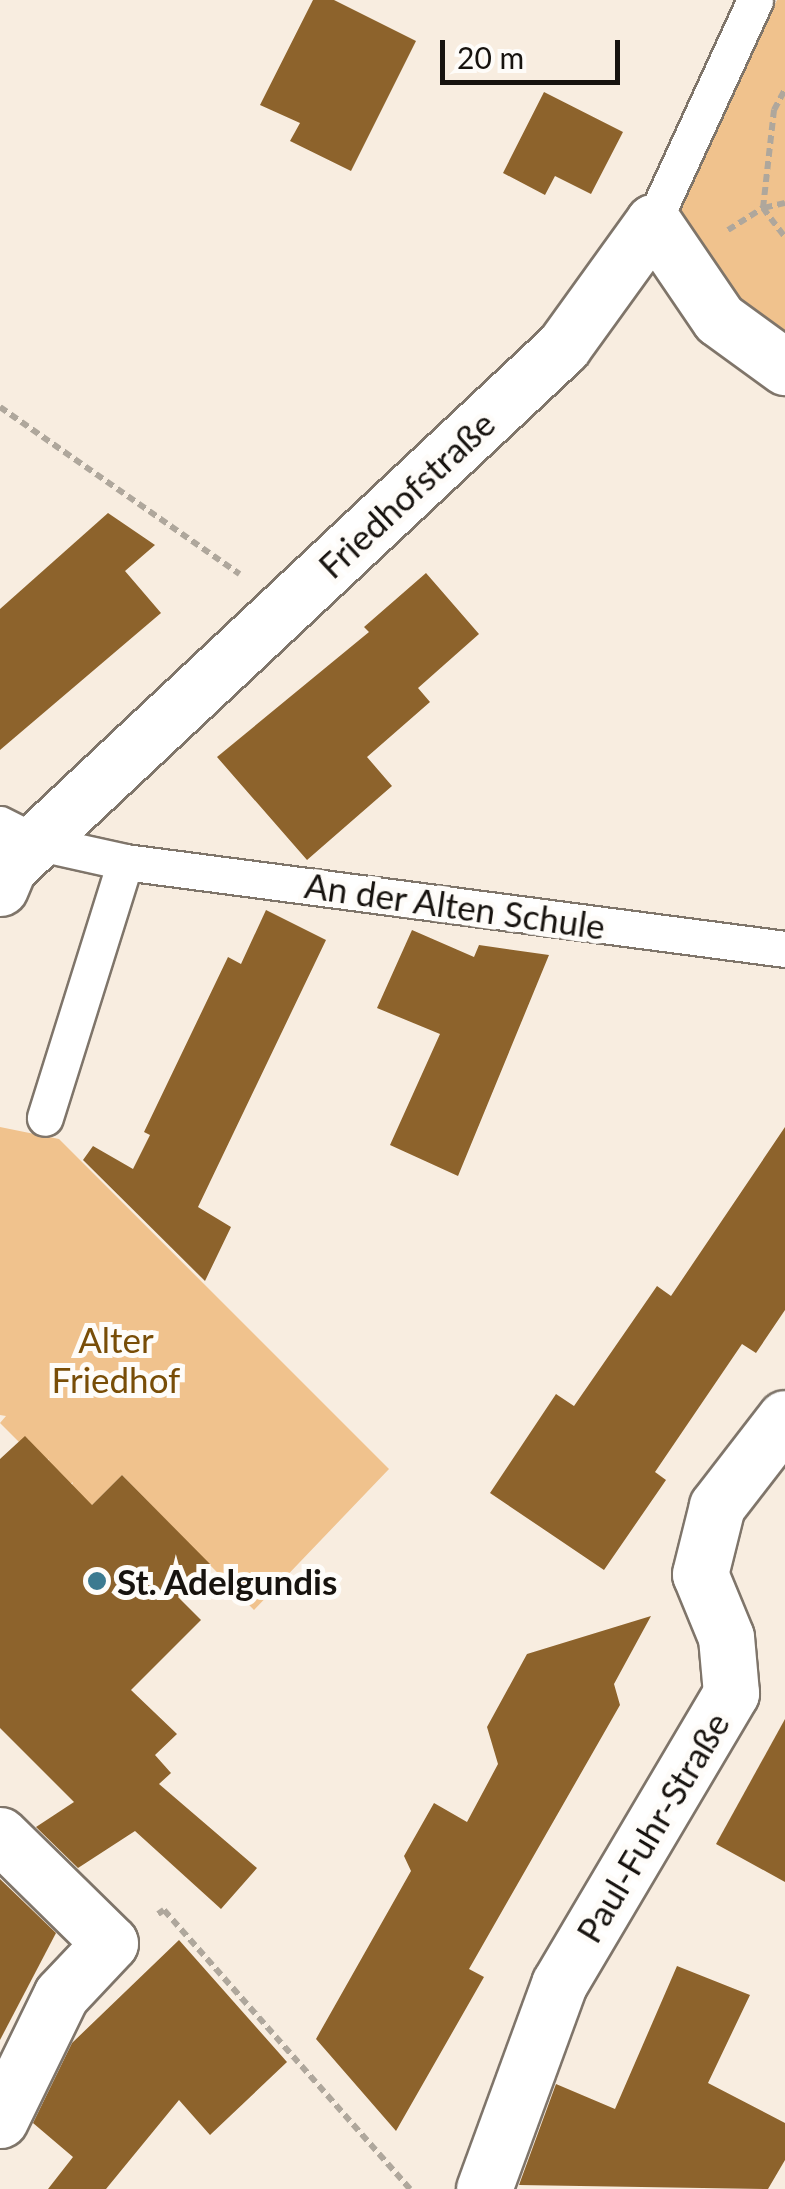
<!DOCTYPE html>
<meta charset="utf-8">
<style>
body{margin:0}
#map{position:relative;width:785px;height:2189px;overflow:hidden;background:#f8ede0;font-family:Lato,sans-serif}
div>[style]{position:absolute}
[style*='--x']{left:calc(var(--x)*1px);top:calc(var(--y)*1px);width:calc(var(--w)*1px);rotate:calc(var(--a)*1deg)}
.green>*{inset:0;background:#f0c28d}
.building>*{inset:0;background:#8d632c}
.path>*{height:6px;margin-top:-3px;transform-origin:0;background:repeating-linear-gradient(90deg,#afa79c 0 8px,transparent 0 13px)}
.roads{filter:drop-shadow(2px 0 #7f756a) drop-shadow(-2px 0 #7f756a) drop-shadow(0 2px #7f756a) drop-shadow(0 -2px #7f756a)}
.service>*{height:35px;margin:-17.5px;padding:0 17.5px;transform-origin:17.5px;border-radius:17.5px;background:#fff}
.minor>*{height:55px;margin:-27.5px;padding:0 27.5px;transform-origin:27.5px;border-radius:27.5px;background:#fff}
.dots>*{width:28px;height:28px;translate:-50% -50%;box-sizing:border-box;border:5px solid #fefcf9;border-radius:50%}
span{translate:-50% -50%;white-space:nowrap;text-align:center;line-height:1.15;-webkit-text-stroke:10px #fefcf9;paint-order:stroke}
.street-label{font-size:35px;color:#17130f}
.park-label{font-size:35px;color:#784d07}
.poi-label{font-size:35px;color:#17130f;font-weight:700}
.left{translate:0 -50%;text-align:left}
.scale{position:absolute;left:440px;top:40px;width:180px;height:45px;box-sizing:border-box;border:5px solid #17130f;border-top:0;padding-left:12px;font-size:30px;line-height:35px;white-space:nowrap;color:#17130f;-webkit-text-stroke:8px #fefcf9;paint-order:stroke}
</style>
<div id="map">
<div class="green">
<i style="clip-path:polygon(777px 0,785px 0,785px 348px,723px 303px,677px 205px)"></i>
<i style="clip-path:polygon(0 1127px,59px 1139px,389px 1469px,254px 1610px,122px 1475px,88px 1509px,70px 1491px,73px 1482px,66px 1488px,46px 1468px,49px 1459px,42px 1464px,28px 1439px,19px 1442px,0 1423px,6px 1416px,0 1415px)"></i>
</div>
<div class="building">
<i style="clip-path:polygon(313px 0,334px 0,416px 41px,351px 171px,290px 141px,300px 123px,260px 105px)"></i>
<i style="clip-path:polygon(544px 92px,623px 132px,591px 194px,555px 176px,545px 195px,503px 173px)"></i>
<i style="clip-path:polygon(108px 513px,155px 545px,125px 571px,161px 613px,0 750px,0 609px)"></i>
<i style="clip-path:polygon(426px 573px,479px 634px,418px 688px,430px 702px,367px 757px,392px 786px,307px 860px,217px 757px,369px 632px,364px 627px)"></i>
<i style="clip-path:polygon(266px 910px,326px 940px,198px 1207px,231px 1227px,205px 1281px,83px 1160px,93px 1146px,133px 1169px,150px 1135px,144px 1132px,228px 957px,241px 964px)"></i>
<i style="clip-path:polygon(412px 930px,474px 957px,479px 945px,549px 955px,458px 1176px,390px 1145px,440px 1034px,377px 1008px)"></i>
<i style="clip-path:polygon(785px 1127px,785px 1310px,756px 1353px,742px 1344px,655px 1472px,666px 1480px,604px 1570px,490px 1493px,556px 1394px,574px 1406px,657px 1286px,671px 1296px)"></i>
<i style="clip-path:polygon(25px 1436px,92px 1505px,122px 1475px,211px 1565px,178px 1597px,201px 1620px,131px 1690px,177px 1734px,155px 1755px,171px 1773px,159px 1784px,257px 1868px,221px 1909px,135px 1831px,78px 1868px,36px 1827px,74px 1802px,0 1728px,0 1459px)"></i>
<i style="clip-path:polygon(651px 1616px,614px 1684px,620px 1705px,469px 1969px,484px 1977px,396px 2131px,316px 2039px,411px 1871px,404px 1856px,434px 1803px,467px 1822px,498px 1764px,487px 1727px,527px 1654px)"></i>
<i style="clip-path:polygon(785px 1719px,785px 1882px,716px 1844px)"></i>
<i style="clip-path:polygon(0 1879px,56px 1933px,0 2040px)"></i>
<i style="clip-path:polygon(179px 1940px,287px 2062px,210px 2135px,179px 2100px,106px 2189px,48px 2189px,73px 2157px,33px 2123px,72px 2043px)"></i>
<i style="clip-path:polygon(677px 1966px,750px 1995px,708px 2083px,785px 2123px,785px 2160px,768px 2189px,519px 2185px,556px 2084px,615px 2109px)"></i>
</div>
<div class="path">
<i style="--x:785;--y:203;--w:23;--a:167"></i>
<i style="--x:763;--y:208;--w:36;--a:53"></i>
<i style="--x:728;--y:230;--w:41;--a:-32.2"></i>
<i style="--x:763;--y:208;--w:99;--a:-83.6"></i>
<i style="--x:774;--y:110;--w:24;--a:-62"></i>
<i style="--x:0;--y:407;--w:292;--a:34.9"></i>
<i style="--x:158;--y:1914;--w:7;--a:-34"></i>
<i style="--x:164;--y:1910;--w:372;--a:48.6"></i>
</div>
<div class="roads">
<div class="service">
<i style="--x:653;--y:222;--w:244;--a:-65.3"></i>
<i style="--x:0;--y:824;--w:39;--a:27"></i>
<i style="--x:35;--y:842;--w:92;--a:12.5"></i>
<i style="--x:125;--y:862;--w:268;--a:107.4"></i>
<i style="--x:125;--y:862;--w:666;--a:7.51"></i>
</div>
<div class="minor">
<i style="--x:0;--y:888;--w:23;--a:-67"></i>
<i style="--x:9;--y:867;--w:760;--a:-43.19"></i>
<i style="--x:563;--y:347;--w:154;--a:-54.2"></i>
<i style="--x:653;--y:222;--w:117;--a:55.8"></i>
<i style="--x:719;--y:319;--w:82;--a:36"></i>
<i style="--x:0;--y:1835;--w:154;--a:44.5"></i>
<i style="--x:110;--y:1943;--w:71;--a:133.3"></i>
<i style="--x:61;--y:1995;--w:139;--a:116"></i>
<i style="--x:484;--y:2189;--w:218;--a:-69.9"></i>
<i style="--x:559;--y:1984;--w:338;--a:-59.4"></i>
<i style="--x:731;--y:1693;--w:56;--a:-95.1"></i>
<i style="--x:726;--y:1637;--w:68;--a:-112.4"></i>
<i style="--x:700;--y:1574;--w:70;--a:-76"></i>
<i style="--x:717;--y:1506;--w:111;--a:-52.3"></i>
</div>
</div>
<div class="dots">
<i style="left:97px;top:1581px;background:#3c7a90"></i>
</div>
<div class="street-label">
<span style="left:406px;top:494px;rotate:-43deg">Friedhofstraße</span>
<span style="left:455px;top:905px;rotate:8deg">An der Alten Schule</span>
<span style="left:652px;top:1827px;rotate:-59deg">Paul-Fuhr-Straße</span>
</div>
<div class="park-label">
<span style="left:116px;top:1359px">Alter<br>Friedhof</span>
</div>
<div class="poi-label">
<span class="left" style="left:117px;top:1581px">St. Adelgundis</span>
</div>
<div class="scale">20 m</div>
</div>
